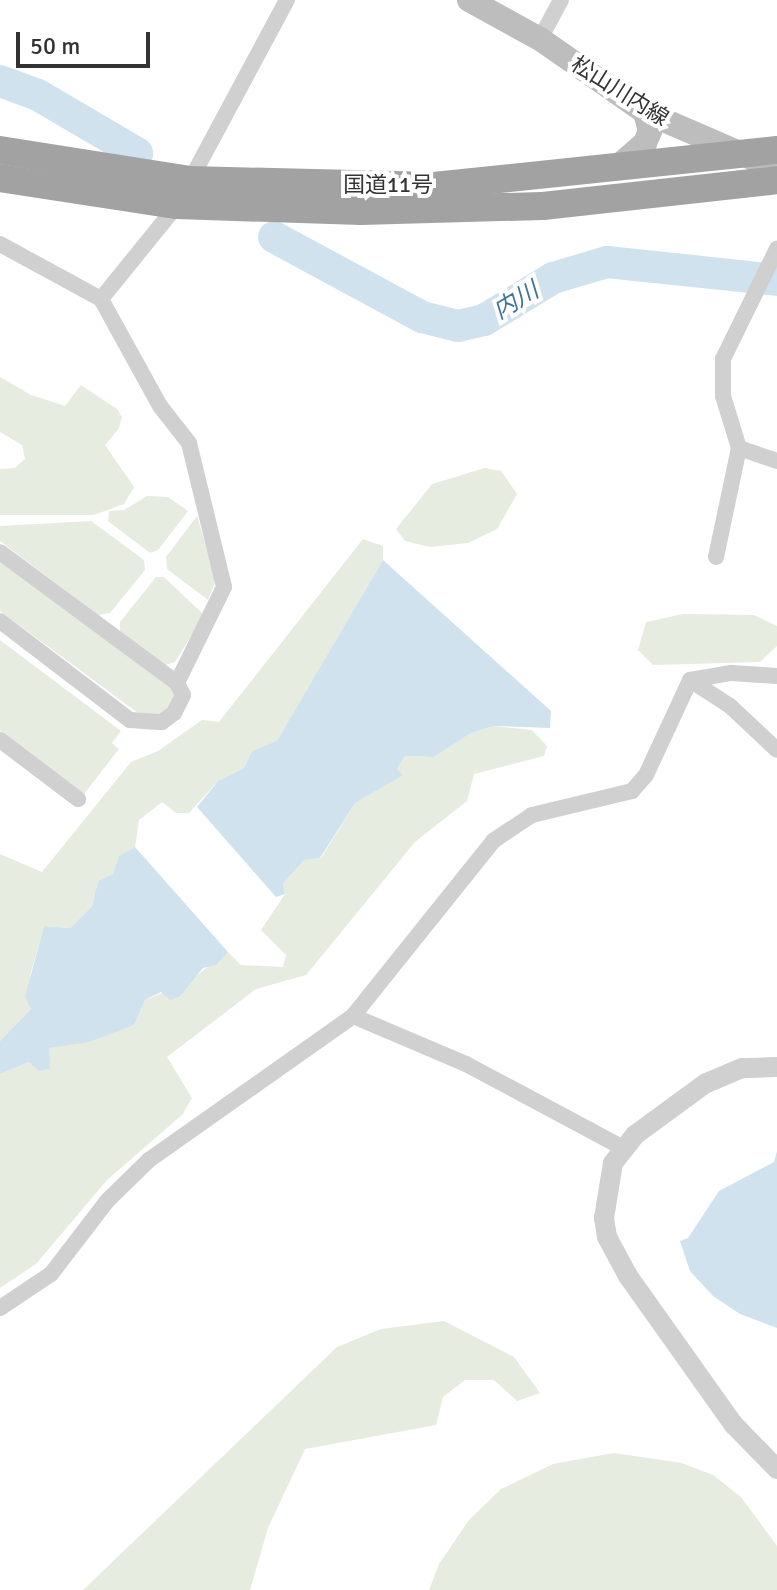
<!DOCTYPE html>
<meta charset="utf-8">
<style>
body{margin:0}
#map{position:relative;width:777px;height:1590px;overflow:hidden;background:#fff;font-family:Signika,"Noto Sans JP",sans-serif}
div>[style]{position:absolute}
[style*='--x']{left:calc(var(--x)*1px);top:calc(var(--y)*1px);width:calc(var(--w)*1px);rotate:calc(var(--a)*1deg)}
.green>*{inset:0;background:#e6ecdf}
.water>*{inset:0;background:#cfe2ee}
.river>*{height:32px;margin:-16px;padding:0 16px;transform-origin:16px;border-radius:16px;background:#cfe2ee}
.minor>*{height:16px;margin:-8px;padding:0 8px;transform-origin:8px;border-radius:8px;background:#d0d0d0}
.tertiary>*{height:20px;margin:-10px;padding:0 10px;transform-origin:10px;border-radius:10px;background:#d0d0d0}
.secondary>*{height:24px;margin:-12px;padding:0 12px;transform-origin:12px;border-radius:12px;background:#bdbdbd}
.trunk>*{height:28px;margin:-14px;padding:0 14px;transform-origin:14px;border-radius:14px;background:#a2a2a2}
span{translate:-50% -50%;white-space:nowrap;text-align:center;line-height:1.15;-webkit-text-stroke:8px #fff;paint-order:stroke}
.street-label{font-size:22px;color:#333}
.water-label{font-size:24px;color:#3f7597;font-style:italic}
.scale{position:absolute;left:16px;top:32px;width:134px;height:36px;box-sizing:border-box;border:4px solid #333;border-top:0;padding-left:10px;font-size:24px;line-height:28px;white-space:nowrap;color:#333;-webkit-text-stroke:6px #fff;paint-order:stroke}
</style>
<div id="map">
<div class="green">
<i style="clip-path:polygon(0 377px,31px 395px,65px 406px,81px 385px,117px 409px,122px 417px,119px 428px,105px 445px,134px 487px,124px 504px,94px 515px,0 515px,0 469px,15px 468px,25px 459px,22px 445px,0 432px)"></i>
<i style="clip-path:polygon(485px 468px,501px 471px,517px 494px,497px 529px,468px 543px,430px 547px,405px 541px,396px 529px,432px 484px)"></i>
<i style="clip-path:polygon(147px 496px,168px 497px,188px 511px,158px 550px,150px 553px,108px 521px,109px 511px,124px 510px)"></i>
<i style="clip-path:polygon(197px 516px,216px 580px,208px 600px,167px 569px,166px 557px)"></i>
<i style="clip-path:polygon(91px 521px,144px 560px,145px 570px,110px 613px,98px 615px,0 541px,0 526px)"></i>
<i style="clip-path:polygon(363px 539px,383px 546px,383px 560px,277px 742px,252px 751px,244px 768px,218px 781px,189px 813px,176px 813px,162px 802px,139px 820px,135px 847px,119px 856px,113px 874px,98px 881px,92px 906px,70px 928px,44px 926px,30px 976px,31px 1009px,0 1041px,0 854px,42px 872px,131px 762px,158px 751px,202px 720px,219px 722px)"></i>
<i style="clip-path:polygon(0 560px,177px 693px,163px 715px,142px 716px,0 611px)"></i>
<i style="clip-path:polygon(156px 577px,164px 577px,204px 615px,175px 662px,165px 665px,120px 631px,120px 622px)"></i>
<i style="clip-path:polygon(683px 614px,754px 615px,777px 626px,777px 646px,760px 662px,653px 665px,638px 650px,646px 622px)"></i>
<i style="clip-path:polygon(0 640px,121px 731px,112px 743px,119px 749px,84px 794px,0 731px)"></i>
<i style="clip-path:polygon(494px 726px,532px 730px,547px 746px,544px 756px,474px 774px,467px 801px,415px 842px,306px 975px,256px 989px,167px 1057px,192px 1098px,183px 1114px,107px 1180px,36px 1264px,0 1288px,0 1074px,29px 1062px,49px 1069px,49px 1048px,134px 1025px,145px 1000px,185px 984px,228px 952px,241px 965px,283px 967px,286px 955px,261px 930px,285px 894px,283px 884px,304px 860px,321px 858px,355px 803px,402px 775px,397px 769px,405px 756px,434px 757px,471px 733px)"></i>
<i style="clip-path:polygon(444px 1321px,514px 1357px,540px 1393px,517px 1401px,494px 1380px,465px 1380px,443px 1397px,436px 1425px,305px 1449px,268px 1528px,250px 1590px,83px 1590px,337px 1347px,381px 1329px)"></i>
<i style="clip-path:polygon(614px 1453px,682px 1463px,713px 1475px,741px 1497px,777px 1546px,777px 1590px,429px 1590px,439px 1564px,469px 1520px,501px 1489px,553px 1464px)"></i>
</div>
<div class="water">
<i style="clip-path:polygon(383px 560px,551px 711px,550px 728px,494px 726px,471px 733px,434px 757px,405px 756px,397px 769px,403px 775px,355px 803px,320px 858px,304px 860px,283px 884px,285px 894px,276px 897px,197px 807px,218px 781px,244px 768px,252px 751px,277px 741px)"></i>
<i style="clip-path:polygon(135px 847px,228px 952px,216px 965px,203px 968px,180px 996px,170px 1000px,161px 992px,145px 1000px,134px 1025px,89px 1042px,49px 1048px,50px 1069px,39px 1071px,29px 1062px,0 1074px,0 1041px,31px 1009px,25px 997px,44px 926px,70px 928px,92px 906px,98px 881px,113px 874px,119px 856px)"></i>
<i style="clip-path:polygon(777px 1151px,777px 1328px,740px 1314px,713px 1296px,690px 1271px,680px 1241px,688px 1238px,719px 1191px,774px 1162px)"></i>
</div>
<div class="river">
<i style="--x:0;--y:81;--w:40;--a:20.2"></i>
<i style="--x:38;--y:95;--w:115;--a:30.4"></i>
<i style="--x:274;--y:237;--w:168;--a:28.4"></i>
<i style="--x:422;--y:317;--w:37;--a:14"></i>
<i style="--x:458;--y:326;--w:27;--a:-13"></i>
<i style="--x:484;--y:320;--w:81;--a:-31.3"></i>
<i style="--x:553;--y:278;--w:56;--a:-16.5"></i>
<i style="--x:607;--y:262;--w:171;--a:6"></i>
</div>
<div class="minor">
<i style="--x:540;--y:39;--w:44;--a:-61.7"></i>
<i style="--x:0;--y:244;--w:115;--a:28.6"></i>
<i style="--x:101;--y:299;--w:122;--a:61.1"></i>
<i style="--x:160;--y:406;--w:47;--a:51.9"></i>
<i style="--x:189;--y:443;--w:148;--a:76.3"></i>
<i style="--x:224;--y:587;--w:107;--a:116.1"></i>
<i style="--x:177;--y:683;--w:220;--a:-143.5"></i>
<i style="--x:101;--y:299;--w:121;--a:-51"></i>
<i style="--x:177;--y:205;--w:233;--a:-61.8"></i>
<i style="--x:739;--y:448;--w:40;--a:18.9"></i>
<i style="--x:716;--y:557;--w:111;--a:-78.1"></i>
<i style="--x:739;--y:448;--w:54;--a:-107.1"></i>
<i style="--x:723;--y:396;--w:37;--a:-90"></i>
<i style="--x:723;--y:359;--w:123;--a:-63.9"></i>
<i style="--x:0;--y:621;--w:163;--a:37.3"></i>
<i style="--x:130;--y:720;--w:32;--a:4"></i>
<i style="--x:162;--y:722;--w:15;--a:-37"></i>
<i style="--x:174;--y:713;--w:20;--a:-63"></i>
<i style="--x:183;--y:695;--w:13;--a:-117"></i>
<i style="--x:690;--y:680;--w:48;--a:33"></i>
<i style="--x:730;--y:706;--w:64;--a:43.1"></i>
<i style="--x:690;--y:680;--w:42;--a:-9.7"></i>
<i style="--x:731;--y:673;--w:46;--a:3.7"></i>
<i style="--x:0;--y:740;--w:98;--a:37.1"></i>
<i style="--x:353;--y:1016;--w:123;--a:23"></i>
<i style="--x:466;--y:1064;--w:178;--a:28.1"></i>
<i style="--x:0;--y:1308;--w:61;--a:-33.7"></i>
<i style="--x:51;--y:1274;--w:92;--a:-52.5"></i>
<i style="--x:107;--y:1201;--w:59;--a:-44.3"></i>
<i style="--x:149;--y:1160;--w:250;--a:-35.2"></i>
<i style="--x:353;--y:1016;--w:224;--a:-51.3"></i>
<i style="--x:493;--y:841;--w:47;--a:-33.7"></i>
<i style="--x:532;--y:815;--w:103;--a:-13.5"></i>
<i style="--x:632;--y:791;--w:21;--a:-49"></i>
<i style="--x:646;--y:775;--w:105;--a:-65.1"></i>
</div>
<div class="tertiary">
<i style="--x:777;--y:1067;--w:35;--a:178"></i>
<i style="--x:742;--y:1068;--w:39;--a:157"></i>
<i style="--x:706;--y:1083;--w:88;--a:143.8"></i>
<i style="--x:635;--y:1135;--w:36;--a:128"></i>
<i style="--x:613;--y:1163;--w:56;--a:99.3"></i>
<i style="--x:604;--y:1218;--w:19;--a:81"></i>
<i style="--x:607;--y:1237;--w:44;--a:61.7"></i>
<i style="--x:628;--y:1276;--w:183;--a:54.6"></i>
<i style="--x:734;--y:1425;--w:62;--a:45.7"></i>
</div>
<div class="secondary">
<i style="--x:469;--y:0;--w:81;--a:28.8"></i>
<i style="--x:540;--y:39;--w:128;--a:34.8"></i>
<i style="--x:645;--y:112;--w:144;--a:23.4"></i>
<i style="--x:615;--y:169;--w:40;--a:-41"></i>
<i style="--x:645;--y:143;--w:13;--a:-67"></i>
<i style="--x:650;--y:131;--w:20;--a:-105"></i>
</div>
<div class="trunk">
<i style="--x:0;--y:150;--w:191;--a:9"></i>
<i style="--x:189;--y:180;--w:245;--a:1.4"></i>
<i style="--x:434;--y:186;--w:345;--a:-6"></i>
<i style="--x:0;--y:178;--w:179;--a:8.7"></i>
<i style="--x:177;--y:205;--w:184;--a:1.9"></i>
<i style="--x:361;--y:211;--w:182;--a:-1.6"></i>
<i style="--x:543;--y:206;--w:235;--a:-6.3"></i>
</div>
<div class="street-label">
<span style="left:620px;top:91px;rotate:32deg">松山川内線</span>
<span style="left:388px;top:185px">国道11号</span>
</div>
<div class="water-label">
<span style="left:516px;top:301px;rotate:-31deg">内川</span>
</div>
<div class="scale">50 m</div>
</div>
